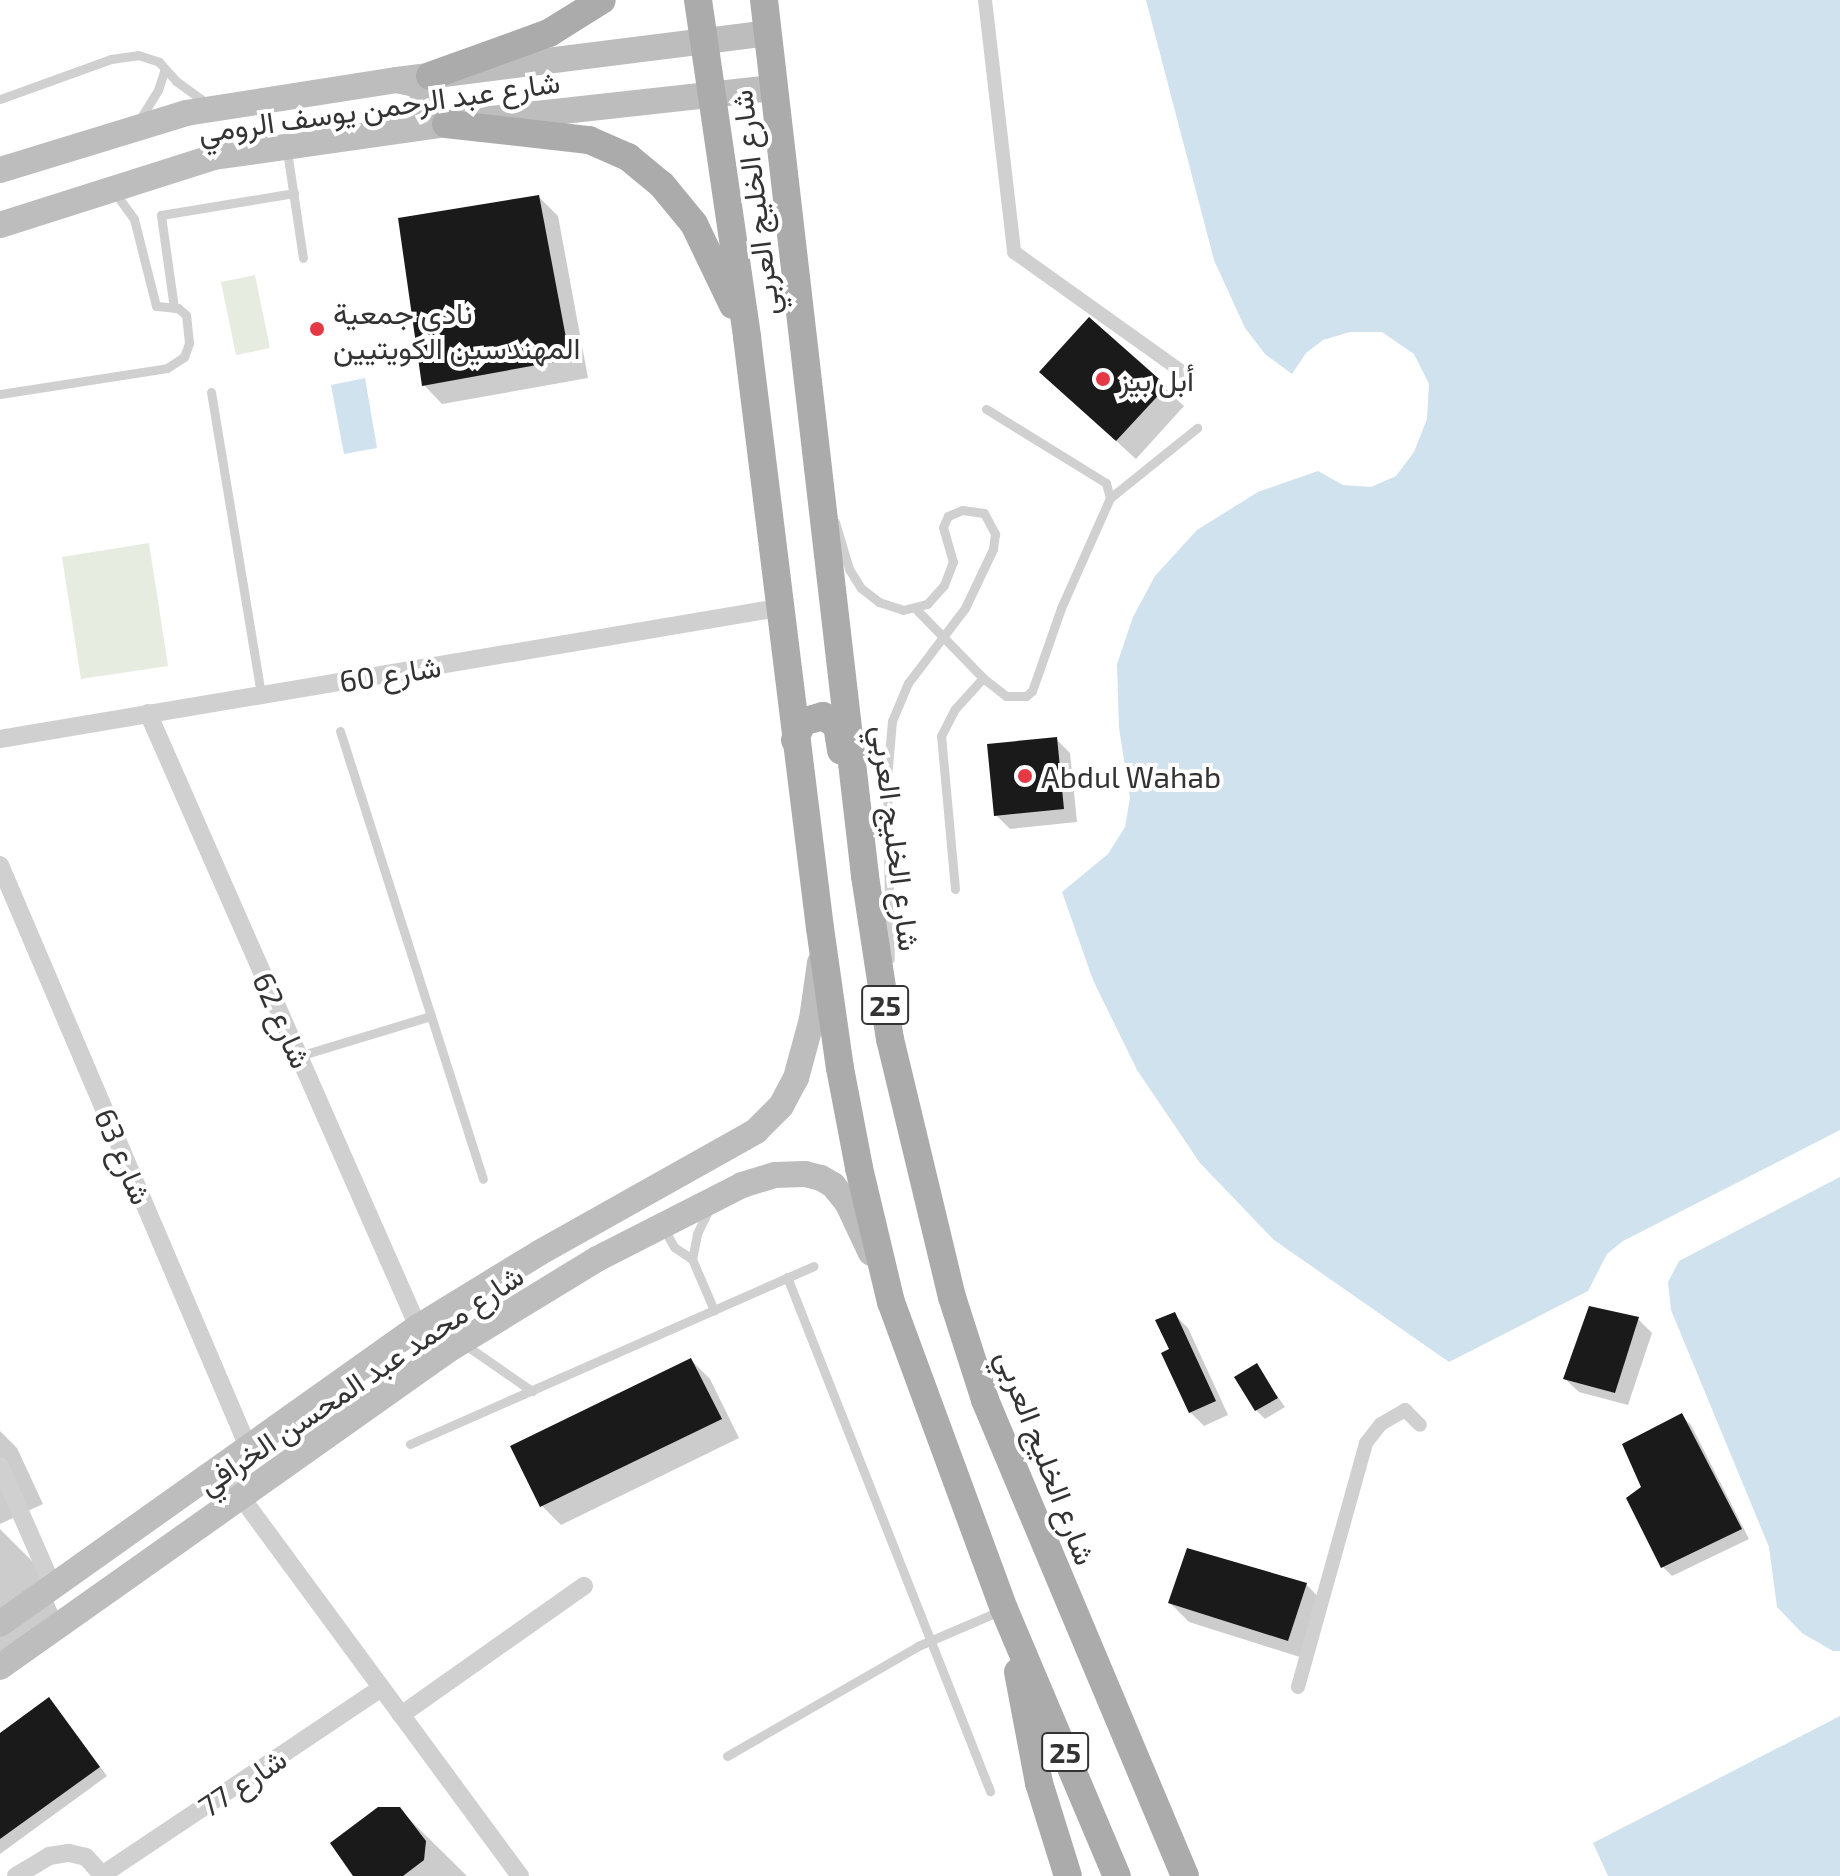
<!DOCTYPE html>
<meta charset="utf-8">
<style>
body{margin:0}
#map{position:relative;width:1840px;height:1876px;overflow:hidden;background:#fff;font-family:"Exo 2",Vazirmatn,sans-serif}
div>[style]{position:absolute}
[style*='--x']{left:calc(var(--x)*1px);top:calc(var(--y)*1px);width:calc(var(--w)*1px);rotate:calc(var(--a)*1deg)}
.green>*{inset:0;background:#e6ecdf}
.water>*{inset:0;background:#cfe2ee}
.shadow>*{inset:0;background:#0003}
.building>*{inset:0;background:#1a1a1a}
.service>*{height:9px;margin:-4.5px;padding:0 4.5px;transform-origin:4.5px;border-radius:4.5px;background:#d0d0d0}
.pedestrian>*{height:14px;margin:-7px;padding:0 7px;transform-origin:7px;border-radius:7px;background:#d0d0d0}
.minor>*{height:18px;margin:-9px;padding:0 9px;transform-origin:9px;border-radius:9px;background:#d0d0d0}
.secondary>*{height:26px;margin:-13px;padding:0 13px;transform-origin:13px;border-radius:13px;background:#bdbdbd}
.primary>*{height:28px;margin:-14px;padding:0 14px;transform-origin:14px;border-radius:14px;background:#ababab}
.dots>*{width:22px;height:22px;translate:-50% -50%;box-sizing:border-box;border:4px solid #fff;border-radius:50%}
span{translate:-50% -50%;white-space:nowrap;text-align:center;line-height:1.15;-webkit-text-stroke:8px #fff;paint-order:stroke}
.shield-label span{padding:2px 6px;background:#fff;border:2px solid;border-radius:6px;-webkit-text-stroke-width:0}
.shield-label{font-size:28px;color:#333;font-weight:700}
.street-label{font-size:30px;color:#333}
.poi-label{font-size:30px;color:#333}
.left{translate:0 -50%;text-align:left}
</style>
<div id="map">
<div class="green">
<i style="clip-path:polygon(255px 275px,270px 348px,236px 355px,221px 282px)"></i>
<i style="clip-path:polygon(149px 543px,168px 666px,81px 679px,62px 557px)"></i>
</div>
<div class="water">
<i style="clip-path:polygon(1146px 0,1840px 0,1840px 1130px,1623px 1241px,1607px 1254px,1588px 1291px,1449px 1362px,1274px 1240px,1200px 1163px,1137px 1070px,1093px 980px,1062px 892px,1108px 854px,1125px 827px,1130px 798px,1119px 728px,1117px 664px,1133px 617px,1155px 576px,1197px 530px,1258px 492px,1318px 471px,1343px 485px,1371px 487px,1396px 476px,1414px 452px,1427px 419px,1429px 384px,1414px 354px,1382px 332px,1350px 332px,1323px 340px,1306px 353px,1292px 374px,1265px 354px,1245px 328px,1214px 260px)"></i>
<i style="clip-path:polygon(365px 378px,377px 448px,344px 454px,331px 385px)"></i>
<i style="clip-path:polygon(1840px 1177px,1840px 1651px,1833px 1651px,1802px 1633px,1777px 1607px,1769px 1547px,1671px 1310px,1668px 1282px,1679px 1261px)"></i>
<i style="clip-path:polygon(1840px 1716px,1840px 1876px,1608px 1876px,1593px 1843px)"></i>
</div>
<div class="shadow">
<i style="clip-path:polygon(539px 197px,558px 216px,588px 378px,442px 404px,424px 385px)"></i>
<i style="clip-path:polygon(1165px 388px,1184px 406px,1136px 459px,1061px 391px)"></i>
<i style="clip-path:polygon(1056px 739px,1070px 753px,1077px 822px,1010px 829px,996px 815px)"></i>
<i style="clip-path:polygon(1174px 1314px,1188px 1328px,1228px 1415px,1204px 1426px,1190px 1412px,1171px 1350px)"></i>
<i style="clip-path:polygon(1638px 1319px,1652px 1333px,1628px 1405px,1579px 1392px,1565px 1379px)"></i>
<i style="clip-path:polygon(691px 1360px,710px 1379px,739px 1438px,561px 1525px,542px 1506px,513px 1447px)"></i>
<i style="clip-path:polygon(1256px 1366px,1285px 1407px,1265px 1419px,1256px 1410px)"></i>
<i style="clip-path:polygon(1682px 1416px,1691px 1425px,1749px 1539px,1672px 1576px,1663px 1567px,1643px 1487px)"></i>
<i style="clip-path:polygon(0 1431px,17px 1448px,43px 1504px,0 1524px)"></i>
<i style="clip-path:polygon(0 1529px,39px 1568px,63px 1623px,0 1651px)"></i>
<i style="clip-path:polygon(1306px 1584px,1324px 1603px,1306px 1659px,1189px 1622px,1170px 1603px)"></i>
<i style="clip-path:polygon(57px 1709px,107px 1776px,0 1854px,0 1735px)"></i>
<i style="clip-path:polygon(399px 1809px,467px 1876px,355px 1876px)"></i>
</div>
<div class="building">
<i style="clip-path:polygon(539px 195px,570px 359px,422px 386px,398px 218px)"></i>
<i style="clip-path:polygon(1089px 317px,1167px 386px,1116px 441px,1039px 372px)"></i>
<i style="clip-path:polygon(1057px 737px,1064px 809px,994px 816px,987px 744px)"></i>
<i style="clip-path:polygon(1589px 1306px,1639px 1317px,1615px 1393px,1563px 1379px)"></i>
<i style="clip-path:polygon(1175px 1312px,1216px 1401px,1189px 1413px,1161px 1353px,1169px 1349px,1155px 1320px)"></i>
<i style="clip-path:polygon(691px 1358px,722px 1419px,540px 1507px,510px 1446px)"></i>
<i style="clip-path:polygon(1257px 1363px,1278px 1398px,1255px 1411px,1234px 1377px)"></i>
<i style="clip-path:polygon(1682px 1413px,1742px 1529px,1661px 1568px,1626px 1498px,1641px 1487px,1622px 1444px)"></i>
<i style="clip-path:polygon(1187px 1548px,1307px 1583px,1288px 1641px,1168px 1603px)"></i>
<i style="clip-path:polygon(49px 1697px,100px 1767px,0 1839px,0 1733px)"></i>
<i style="clip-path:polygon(378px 1807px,400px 1807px,426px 1841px,424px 1860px,403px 1876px,353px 1876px,330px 1843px)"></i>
</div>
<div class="service">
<i style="--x:0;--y:99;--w:118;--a:-19.8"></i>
<i style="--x:111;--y:59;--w:27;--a:-8"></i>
<i style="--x:138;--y:55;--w:22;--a:18"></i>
<i style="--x:159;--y:62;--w:25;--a:48"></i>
<i style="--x:176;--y:81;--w:39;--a:36"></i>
<i style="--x:140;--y:119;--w:34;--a:-58"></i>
<i style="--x:158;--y:90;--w:22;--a:-72"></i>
<i style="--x:287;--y:151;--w:108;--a:81.5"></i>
<i style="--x:174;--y:308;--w:94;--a:-98"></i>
<i style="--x:161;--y:215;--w:135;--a:-9.4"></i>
<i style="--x:211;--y:392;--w:306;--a:80.6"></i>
<i style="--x:0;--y:394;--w:169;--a:-8.8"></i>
<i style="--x:167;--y:368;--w:20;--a:-33"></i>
<i style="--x:184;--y:357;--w:15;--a:-70"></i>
<i style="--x:189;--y:343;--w:28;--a:-96"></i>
<i style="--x:186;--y:315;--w:11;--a:-139"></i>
<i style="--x:178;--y:308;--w:22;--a:-175"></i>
<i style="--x:156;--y:306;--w:90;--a:-104.2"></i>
<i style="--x:134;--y:219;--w:32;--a:-126"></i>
<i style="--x:1110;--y:498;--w:112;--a:-38.8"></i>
<i style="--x:835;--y:522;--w:49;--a:73.4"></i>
<i style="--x:849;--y:569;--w:22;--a:58"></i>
<i style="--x:861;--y:588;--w:23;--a:38"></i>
<i style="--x:879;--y:602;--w:25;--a:18"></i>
<i style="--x:903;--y:610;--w:25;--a:-14"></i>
<i style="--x:927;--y:604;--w:25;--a:-48"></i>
<i style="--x:944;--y:585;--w:25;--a:-69"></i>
<i style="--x:953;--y:562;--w:36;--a:-106"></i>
<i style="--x:943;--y:527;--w:12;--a:-66"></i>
<i style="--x:948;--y:516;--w:15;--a:-23"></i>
<i style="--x:962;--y:510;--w:22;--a:8"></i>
<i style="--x:984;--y:513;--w:24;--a:62"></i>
<i style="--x:995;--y:534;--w:15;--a:98"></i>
<i style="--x:993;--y:549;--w:65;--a:115.4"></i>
<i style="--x:965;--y:608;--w:94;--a:127.2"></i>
<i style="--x:908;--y:683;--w:41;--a:112.8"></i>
<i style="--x:892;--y:721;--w:57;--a:95"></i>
<i style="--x:887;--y:778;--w:181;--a:89.1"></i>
<i style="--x:915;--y:608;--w:98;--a:45.8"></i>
<i style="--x:983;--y:678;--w:29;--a:38"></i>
<i style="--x:1006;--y:696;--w:20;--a:0"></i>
<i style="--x:1026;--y:696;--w:8;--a:-40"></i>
<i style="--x:1032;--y:691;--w:88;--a:-70.7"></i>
<i style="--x:1061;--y:608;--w:120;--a:-66"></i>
<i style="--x:1110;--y:498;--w:16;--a:-105"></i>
<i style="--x:1106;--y:483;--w:141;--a:-148.3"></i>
<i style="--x:340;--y:731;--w:470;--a:72.3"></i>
<i style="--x:955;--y:889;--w:154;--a:-95.2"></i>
<i style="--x:941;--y:736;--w:29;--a:-63"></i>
<i style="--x:954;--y:710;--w:43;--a:-47.8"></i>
<i style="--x:299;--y:1056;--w:138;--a:-16.9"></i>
<i style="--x:709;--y:1209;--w:28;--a:116"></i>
<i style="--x:697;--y:1234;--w:25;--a:101"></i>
<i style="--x:692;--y:1259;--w:56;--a:66.7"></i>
<i style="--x:663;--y:1227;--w:23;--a:61"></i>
<i style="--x:674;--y:1247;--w:22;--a:34"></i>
<i style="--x:787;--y:1277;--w:553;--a:68.45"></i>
<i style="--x:464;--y:1344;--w:83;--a:34.7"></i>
<i style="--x:410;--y:1444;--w:441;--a:-23.8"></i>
<i style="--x:727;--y:1756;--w:220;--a:-29.9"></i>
<i style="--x:918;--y:1646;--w:91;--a:-23.2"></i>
</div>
<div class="pedestrian">
<i style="--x:985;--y:0;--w:254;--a:83.4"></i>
<i style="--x:1014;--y:252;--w:206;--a:35.5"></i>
<i style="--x:1298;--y:1687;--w:253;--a:-74.4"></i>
<i style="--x:1366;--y:1443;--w:24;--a:-52"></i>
<i style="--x:1381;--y:1424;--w:28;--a:-30"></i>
<i style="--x:1405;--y:1410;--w:21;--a:45"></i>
</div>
<div class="minor">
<i style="--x:148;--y:713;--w:671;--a:66.26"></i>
<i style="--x:0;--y:739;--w:790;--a:-9.55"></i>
<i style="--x:0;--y:865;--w:633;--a:66.92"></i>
<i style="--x:0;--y:1466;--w:132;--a:66.3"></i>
<i style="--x:219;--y:1467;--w:508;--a:53.65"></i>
<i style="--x:401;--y:1715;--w:224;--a:-35.2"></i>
<i style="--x:102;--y:1875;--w:336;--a:-33.8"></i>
<i style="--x:16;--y:1876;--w:39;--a:-31"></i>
<i style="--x:49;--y:1856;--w:20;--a:-9"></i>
<i style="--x:69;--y:1853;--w:17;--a:13"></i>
<i style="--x:86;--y:1857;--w:25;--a:48"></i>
</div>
<div class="secondary">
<i style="--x:397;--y:80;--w:22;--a:13"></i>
<i style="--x:418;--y:85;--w:21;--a:62"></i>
<i style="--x:428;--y:104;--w:23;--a:115"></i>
<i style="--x:418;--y:125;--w:16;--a:162"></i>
<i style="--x:0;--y:170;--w:195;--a:-17"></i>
<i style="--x:186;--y:113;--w:214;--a:-8.9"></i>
<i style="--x:397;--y:80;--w:374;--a:-7.2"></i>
<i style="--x:0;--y:225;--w:225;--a:-17.6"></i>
<i style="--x:214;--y:157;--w:234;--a:-8.1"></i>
<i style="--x:446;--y:124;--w:330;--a:-6.3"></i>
<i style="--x:0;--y:1624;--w:513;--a:-35.39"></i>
<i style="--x:418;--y:1327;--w:142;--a:-31.4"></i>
<i style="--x:539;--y:1253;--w:249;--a:-29.3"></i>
<i style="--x:756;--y:1131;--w:35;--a:-45"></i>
<i style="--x:781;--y:1106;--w:32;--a:-62"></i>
<i style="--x:796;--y:1078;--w:61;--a:-74.8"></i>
<i style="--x:812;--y:1019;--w:57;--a:-81.9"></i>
<i style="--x:0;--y:1667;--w:549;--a:-35.28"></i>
<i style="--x:448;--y:1350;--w:175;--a:-31.4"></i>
<i style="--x:597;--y:1259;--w:163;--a:-27"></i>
<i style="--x:742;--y:1185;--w:34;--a:-17"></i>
<i style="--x:775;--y:1175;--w:30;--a:-2"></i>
<i style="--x:805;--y:1174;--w:16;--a:14"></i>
<i style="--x:821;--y:1178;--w:14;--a:30"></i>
<i style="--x:833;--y:1185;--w:22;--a:51"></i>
<i style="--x:847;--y:1202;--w:56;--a:64.8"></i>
</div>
<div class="primary">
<i style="--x:698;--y:0;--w:341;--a:81.7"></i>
<i style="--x:747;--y:337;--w:595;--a:82.96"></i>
<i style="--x:820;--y:928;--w:141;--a:81.9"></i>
<i style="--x:840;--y:1068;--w:102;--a:79.2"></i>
<i style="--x:859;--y:1168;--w:138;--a:76.6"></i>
<i style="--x:891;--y:1302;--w:327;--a:69.8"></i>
<i style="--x:1004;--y:1609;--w:290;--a:67.1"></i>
<i style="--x:764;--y:0;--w:882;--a:83.42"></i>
<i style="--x:865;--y:876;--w:165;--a:81.3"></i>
<i style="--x:890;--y:1039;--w:265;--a:76.5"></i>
<i style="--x:952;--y:1297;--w:108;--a:72.2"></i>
<i style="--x:985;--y:1400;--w:516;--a:67.21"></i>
<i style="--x:430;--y:76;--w:127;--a:-19.9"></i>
<i style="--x:549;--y:33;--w:62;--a:-31.9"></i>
<i style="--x:446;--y:124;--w:144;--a:6.4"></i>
<i style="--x:589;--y:140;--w:43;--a:23.6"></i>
<i style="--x:628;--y:157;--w:44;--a:39.5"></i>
<i style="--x:662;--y:185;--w:50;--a:50.6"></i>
<i style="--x:694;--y:224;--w:90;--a:64.3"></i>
<i style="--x:795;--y:740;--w:19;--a:-69"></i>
<i style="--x:802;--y:722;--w:22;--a:-16"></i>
<i style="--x:823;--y:716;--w:17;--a:33"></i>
<i style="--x:837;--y:725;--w:26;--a:81"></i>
<i style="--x:1018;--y:1672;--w:113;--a:79.3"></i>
<i style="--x:1039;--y:1783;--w:97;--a:72.7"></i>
</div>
<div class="dots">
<i style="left:317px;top:329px;background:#e63946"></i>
<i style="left:1103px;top:379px;background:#e63946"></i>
<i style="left:1025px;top:776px;background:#e63946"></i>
</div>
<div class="shield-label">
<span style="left:885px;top:1005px">25</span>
<span style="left:1065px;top:1752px">25</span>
</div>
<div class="street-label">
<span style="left:379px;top:106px;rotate:-8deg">شارع عبد الرحمن يوسف الرومي</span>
<span style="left:754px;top:203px;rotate:-97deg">شارع الخليج العربي</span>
<span style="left:390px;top:673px;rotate:-9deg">شارع 60</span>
<span style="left:897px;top:838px;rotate:83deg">شارع الخليج العربي</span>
<span style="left:283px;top:1020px;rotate:66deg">شارع 62</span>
<span style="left:124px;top:1156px;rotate:67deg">شارع 63</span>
<span style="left:360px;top:1379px;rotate:-34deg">شارع محمد عبد المحسن الخرافي</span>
<span style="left:1047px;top:1457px;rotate:69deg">شارع الخليج العربي</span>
<span style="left:242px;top:1782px;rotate:-34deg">شارع 77</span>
</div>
<div class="poi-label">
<span class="left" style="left:333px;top:329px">نادي جمعية<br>المهندسين الكويتيين</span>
<span class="left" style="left:1119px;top:379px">أبل بيز</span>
<span class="left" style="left:1041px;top:776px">Abdul Wahab</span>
</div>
</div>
